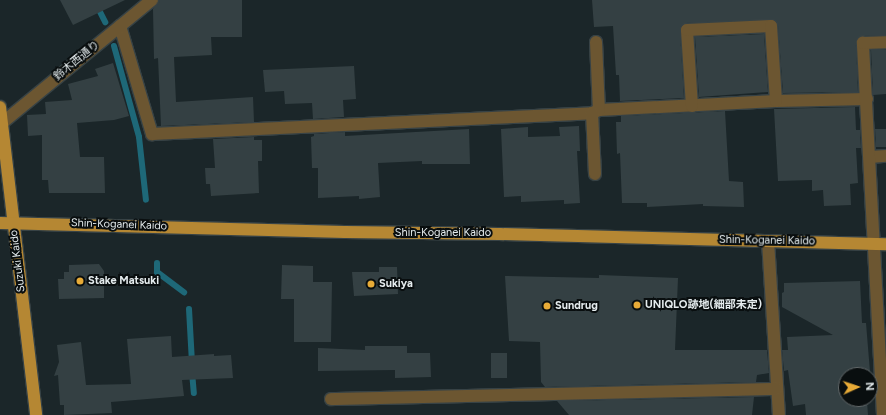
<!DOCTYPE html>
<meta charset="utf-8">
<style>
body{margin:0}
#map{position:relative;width:886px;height:415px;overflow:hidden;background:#1b2629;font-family:Figtree,"Noto Sans JP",sans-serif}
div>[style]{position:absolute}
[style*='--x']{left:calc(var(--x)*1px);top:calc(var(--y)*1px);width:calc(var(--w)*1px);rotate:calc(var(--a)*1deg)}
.stream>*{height:6px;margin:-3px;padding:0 3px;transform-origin:3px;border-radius:3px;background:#1e6878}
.building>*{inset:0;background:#344043}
.roads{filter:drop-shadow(1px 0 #374245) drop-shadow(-1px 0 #374245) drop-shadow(0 1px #374245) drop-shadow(0 -1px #374245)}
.minor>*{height:12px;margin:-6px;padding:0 6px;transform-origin:6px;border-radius:6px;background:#6c5631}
.major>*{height:12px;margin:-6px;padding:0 6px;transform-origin:6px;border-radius:6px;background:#b58733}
.dots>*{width:11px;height:11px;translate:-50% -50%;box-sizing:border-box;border:2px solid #090e0f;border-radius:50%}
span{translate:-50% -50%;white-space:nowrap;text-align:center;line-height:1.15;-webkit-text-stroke:4px #090e0f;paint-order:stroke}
.street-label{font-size:11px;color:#e5ecee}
.poi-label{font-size:11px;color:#e5ecee;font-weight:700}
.left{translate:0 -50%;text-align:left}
.north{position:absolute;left:838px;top:367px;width:40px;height:40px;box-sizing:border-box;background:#090e0f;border:1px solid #616768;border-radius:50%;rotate:87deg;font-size:11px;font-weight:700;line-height:16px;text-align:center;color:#e5ecee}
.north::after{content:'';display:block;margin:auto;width:14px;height:18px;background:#e8ab37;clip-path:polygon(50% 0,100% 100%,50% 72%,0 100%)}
</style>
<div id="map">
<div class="stream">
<i style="--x:94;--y:0;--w:25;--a:63"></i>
<i style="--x:114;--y:46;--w:94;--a:74.6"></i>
<i style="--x:139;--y:137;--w:63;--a:83.7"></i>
<i style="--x:157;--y:263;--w:9;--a:90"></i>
<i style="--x:157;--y:272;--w:34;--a:37"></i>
<i style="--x:189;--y:309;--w:54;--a:86.8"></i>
<i style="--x:192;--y:372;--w:21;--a:85"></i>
</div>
<div class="building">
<i style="clip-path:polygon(60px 0,125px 0,73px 25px)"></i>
<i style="clip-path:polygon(159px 0,242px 0,242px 37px,211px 37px,212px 55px,174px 57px,176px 102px,253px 97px,254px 122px,161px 126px,158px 58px,154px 59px,153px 9px)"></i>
<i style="clip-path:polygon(592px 0,886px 0,886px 35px,863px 36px,856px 40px,858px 92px,783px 93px,778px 26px,775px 20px,686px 23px,681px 26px,680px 30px,684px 98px,620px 101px,619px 75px,616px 75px,613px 26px,594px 27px)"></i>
<i style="clip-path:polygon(764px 34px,768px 92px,699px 97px,695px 37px)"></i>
<i style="clip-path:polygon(871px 50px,886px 50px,886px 94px,873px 95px)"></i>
<i style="clip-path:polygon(113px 63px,129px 116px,114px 120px,77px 123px,80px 157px,104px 157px,105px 193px,49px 193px,48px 180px,42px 180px,42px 135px,28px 136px,27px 115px,46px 114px,45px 102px,72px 100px,68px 84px,98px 76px,95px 69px)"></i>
<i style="clip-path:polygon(354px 66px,356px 99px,343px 100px,344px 117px,313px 119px,312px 103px,285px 104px,284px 91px,265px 92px,263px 70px)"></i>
<i style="clip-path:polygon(855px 107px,856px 130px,860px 130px,861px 148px,856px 148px,858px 183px,850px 184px,851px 205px,824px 206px,823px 190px,812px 191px,812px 180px,778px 181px,774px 109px)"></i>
<i style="clip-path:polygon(725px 111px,729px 181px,743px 182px,744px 207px,703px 206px,703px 204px,647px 207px,647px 203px,622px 203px,620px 153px,617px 154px,616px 122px,621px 122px,621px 116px)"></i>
<i style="clip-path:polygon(579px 126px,580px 151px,577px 151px,580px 203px,564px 204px,564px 200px,521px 202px,521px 196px,504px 197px,501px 129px,528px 127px,528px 137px,560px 136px,559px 127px)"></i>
<i style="clip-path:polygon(469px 129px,470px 164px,422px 164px,422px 161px,378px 163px,380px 197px,359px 199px,359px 196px,318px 198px,318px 168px,312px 168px,311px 137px,314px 136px,314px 134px,345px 132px,345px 136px)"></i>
<i style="clip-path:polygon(875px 129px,886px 129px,886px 147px,876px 147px)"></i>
<i style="clip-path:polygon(254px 137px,254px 140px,262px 140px,262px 161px,258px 161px,259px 193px,211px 196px,210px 184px,206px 184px,205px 168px,215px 168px,213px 139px)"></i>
<i style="clip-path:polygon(99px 264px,104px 271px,104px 298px,59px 299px,58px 279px,64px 279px,64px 272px,69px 272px,69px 265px)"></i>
<i style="clip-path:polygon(282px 265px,313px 266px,313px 282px,332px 282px,331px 342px,294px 342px,294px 299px,281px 299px)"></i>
<i style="clip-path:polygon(379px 267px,397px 267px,398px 294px,354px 296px,352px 272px,379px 272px)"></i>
<i style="clip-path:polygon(599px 275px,678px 278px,675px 350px,767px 350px,769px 373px,757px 375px,756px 382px,545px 387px,541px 382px,540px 342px,509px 341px,505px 276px,599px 278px)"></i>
<i style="clip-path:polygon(860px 281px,862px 323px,866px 323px,870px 372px,869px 375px,846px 375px,846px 399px,870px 399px,870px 384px,871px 401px,867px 401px,868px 415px,806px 415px,805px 404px,793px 406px,788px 370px,784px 371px,782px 350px,788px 350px,787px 337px,833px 335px,782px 307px,782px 293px,784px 292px,784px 283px)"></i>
<i style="clip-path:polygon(171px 336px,172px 357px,214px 354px,214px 356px,231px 355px,233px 378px,182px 380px,184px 396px,111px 402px,112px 413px,64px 415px,64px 405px,60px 405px,58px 375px,54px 376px,59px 362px,57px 345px,81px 342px,86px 385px,131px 384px,127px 339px)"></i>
<i style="clip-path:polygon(365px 346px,407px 346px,407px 353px,430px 353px,431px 377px,395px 378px,395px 370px,318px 371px,318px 348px,365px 350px)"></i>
<i style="clip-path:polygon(491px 353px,507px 353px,507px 378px,491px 378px)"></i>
<i style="clip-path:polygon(754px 397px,752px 415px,569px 415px,557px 401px)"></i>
</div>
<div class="roads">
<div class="minor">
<i style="--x:120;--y:26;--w:113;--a:73.5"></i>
<i style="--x:152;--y:134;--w:441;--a:-2.7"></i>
<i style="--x:592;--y:113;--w:8;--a:-23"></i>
<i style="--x:599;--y:110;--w:177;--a:-2.9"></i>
<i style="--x:776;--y:101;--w:91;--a:-1.3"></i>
<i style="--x:596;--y:42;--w:68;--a:87.5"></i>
<i style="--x:692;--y:106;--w:76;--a:-93.8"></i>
<i style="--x:687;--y:30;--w:84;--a:-2.7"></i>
<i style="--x:771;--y:26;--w:75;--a:86.2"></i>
<i style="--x:592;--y:113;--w:61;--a:87.2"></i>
<i style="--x:2;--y:123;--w:194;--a:-39.4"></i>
<i style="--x:870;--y:157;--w:16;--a:-4"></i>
<i style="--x:768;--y:241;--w:174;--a:86.4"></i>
<i style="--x:331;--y:399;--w:446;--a:-1.3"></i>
<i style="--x:883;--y:415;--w:373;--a:-93.1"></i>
<i style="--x:863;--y:43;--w:23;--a:-2"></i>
</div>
<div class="major">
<i style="--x:0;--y:107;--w:310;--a:83.3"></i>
<i style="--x:0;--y:223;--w:345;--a:1.5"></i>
<i style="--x:345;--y:232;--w:154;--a:0.7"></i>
<i style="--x:499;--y:234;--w:387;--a:1.5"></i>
</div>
</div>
<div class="dots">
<i style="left:80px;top:281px;background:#e8ab37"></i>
<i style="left:371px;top:284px;background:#e8ab37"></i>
<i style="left:637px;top:305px;background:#e8ab37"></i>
<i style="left:547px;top:306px;background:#e8ab37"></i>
</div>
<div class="street-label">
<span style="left:77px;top:61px;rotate:-39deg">鈴木西通り</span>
<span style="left:119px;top:225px;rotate:2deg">Shin-Koganei Kaido</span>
<span style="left:443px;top:233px">Shin-Koganei Kaido</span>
<span style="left:767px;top:241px;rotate:1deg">Shin-Koganei Kaido</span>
<span style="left:18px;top:261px;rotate:-97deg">Suzuki Kaido</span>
</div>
<div class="poi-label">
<span class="left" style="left:88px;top:281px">Stake Matsuki</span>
<span class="left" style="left:379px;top:284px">Sukiya</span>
<span class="left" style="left:645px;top:305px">UNIQLO跡地(細部未定)</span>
<span class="left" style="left:555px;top:306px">Sundrug</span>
</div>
<div class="north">N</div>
</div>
